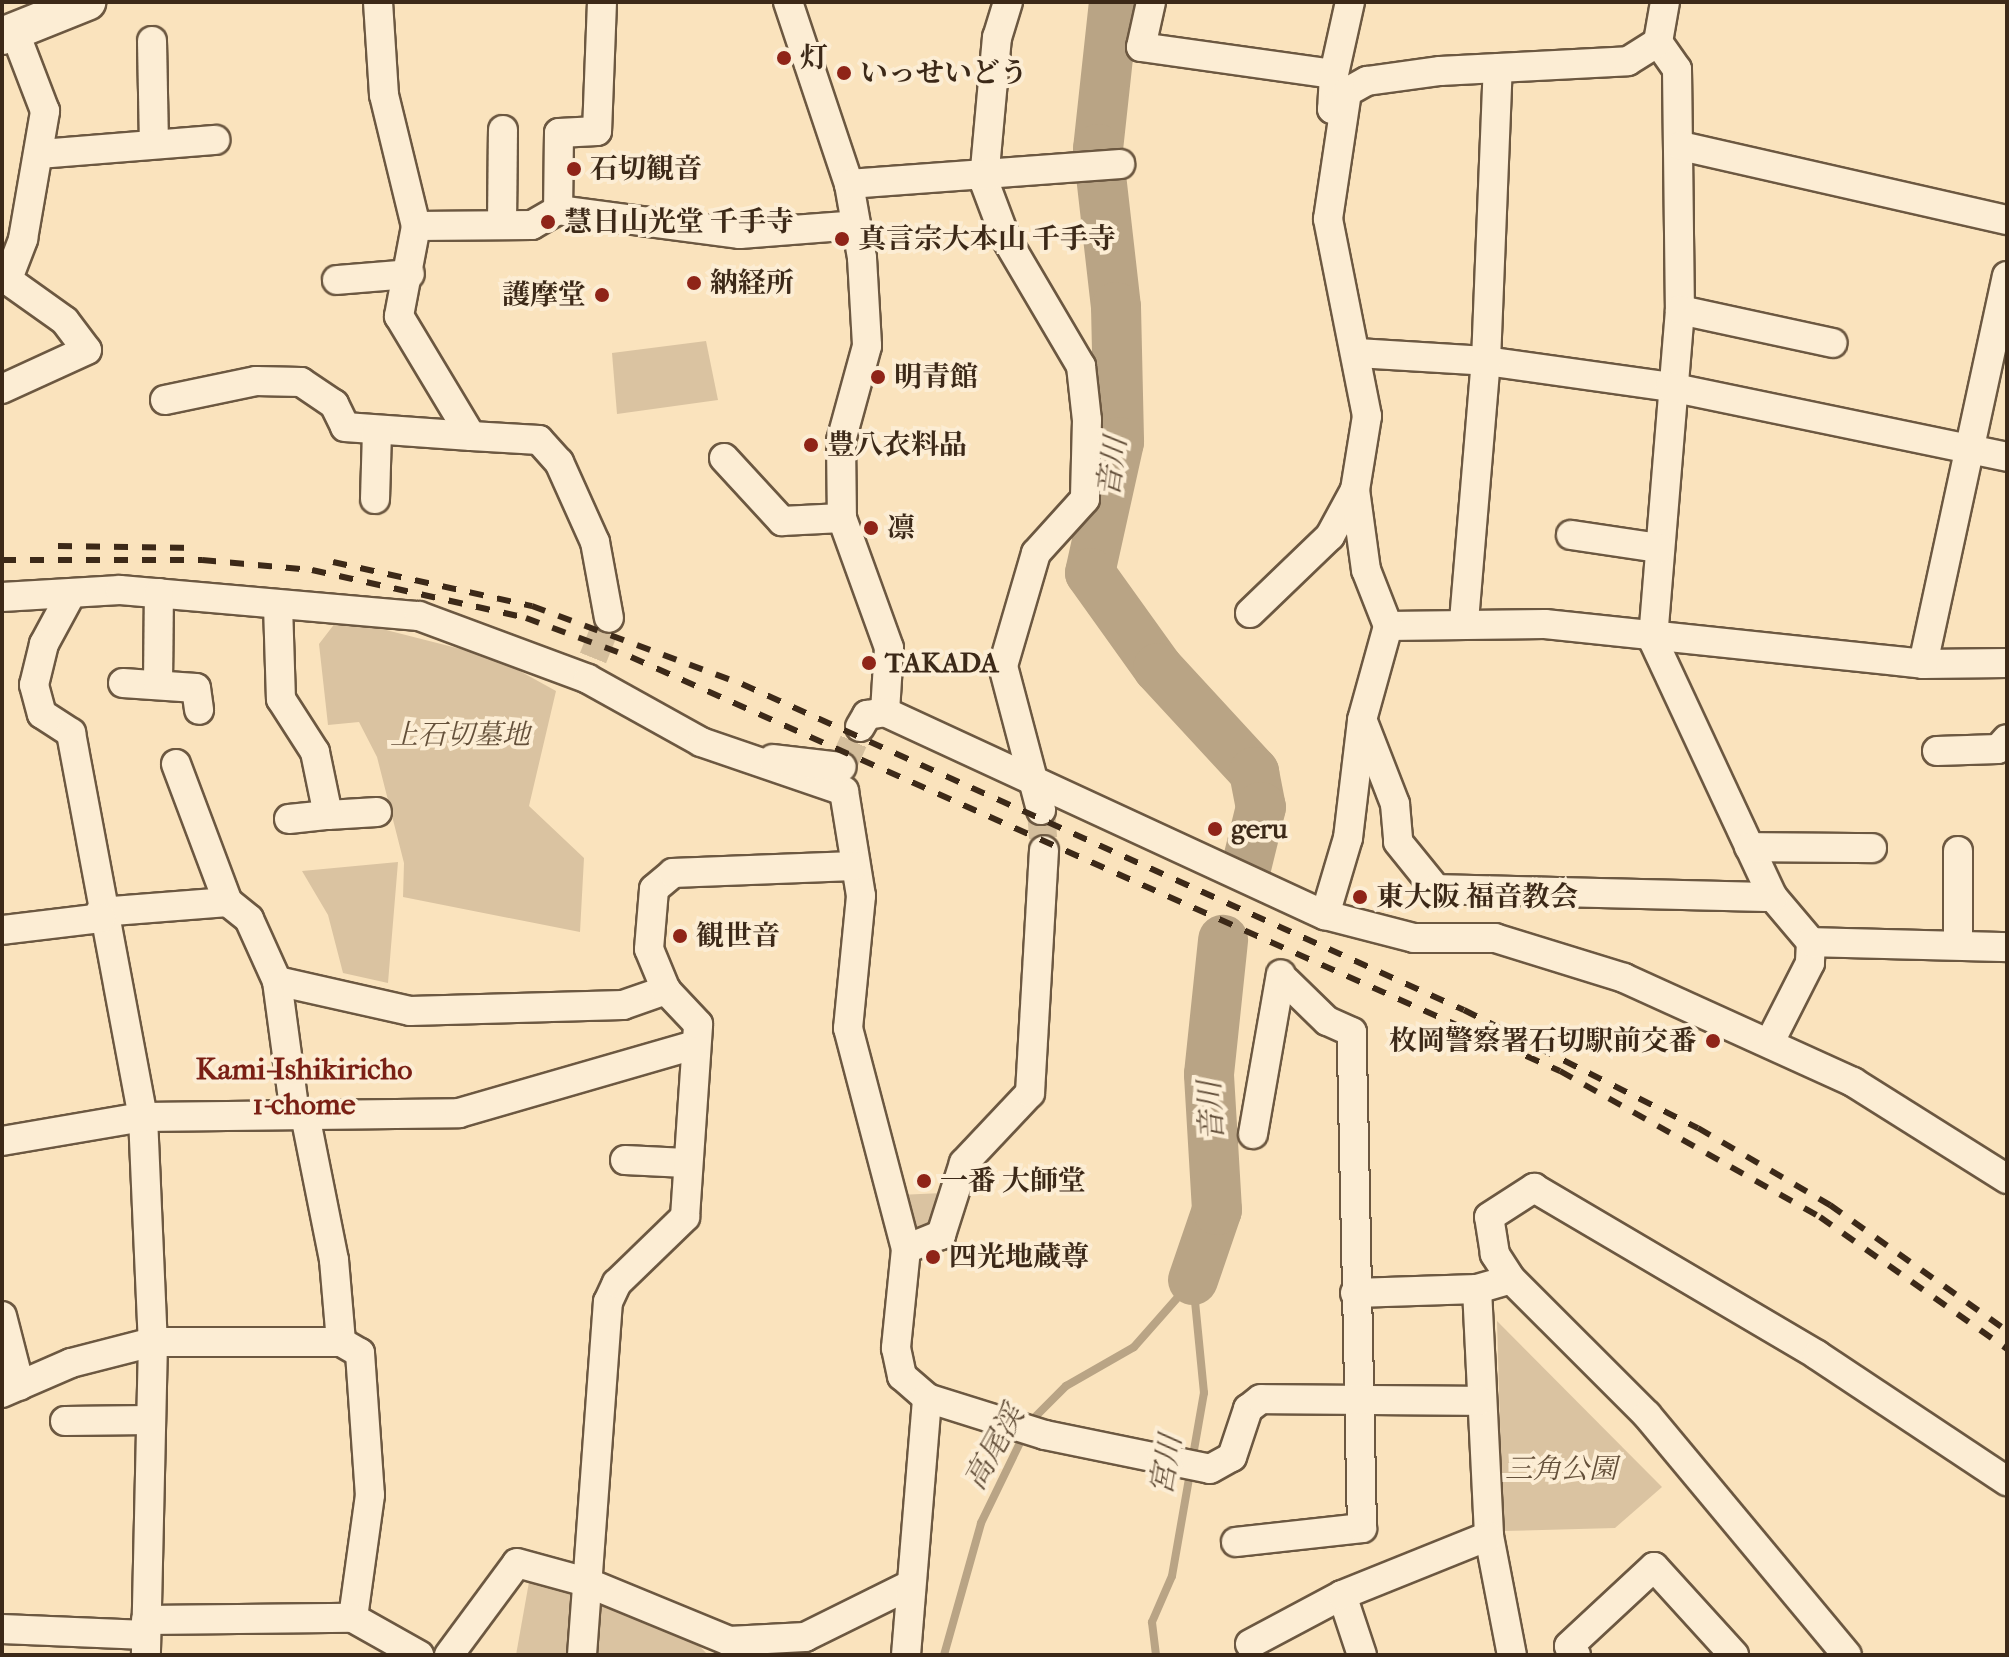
<!DOCTYPE html>
<meta charset="utf-8">
<style>
body{margin:0}
#map{position:relative;width:2009px;height:1657px;overflow:hidden;background:#fae3bd;font-family:"IM FELL French Canon","Noto Serif JP",serif}
div>[style]{position:absolute}
[style*='--x']{left:calc(var(--x)*1px);top:calc(var(--y)*1px);width:calc(var(--w)*1px);rotate:calc(var(--a)*1deg)}
.green>*{inset:0;background:#dac3a1}
.stream>*{height:8px;margin:-4px;padding:0 4px;transform-origin:4px;border-radius:4px;background:#b9a485}
.river>*{height:50px;margin:-25px;padding:0 25px;transform-origin:25px;border-radius:25px;background:#b9a485}
.minor-tunnel>*{height:28px;margin-top:-14px;transform-origin:0;background:repeating-linear-gradient(90deg,#d4be9c 0 28px,transparent 0 42px)}
.roads{filter:drop-shadow(2px 0 #6c5841) drop-shadow(-2px 0 #6c5841) drop-shadow(0 2px #6c5841) drop-shadow(0 -2px #6c5841)}
.minor>*{height:28px;margin:-14px;padding:0 14px;transform-origin:14px;border-radius:14px;background:#fcedd4}
.tertiary>*{height:36px;margin:-18px;padding:0 18px;transform-origin:18px;border-radius:18px;background:#fcedd4}
.rail>*{height:6px;margin-top:-3px;transform-origin:0;background:repeating-linear-gradient(90deg,#3c2918 0 14px,transparent 0 28px)}
.dots>*{width:22px;height:22px;translate:-50% -50%;box-sizing:border-box;border:4px solid #fcedd4;border-radius:50%}
span{translate:-50% -50%;white-space:nowrap;text-align:center;line-height:1.15;-webkit-text-stroke:8px #fcedd4;paint-order:stroke}
.poi-label{font-size:28px;color:#3c2918;font-weight:700}
.left{translate:0 -50%;text-align:left}
.right{translate:-100% -50%;text-align:right}
.park-label{font-size:28px;color:#64503a;font-style:italic}
.water-label{font-size:30px;color:#624e39;font-style:italic}
.neighbourhood-label{font-size:30px;color:#7a1f14;font-weight:700}
.frame{position:absolute;inset:0;border:4px solid #3c2918;pointer-events:none}
</style>
<div id="map">
<div class="green">
<i style="clip-path:polygon(706px 341px,718px 400px,617px 414px,612px 353px)"></i>
<i style="clip-path:polygon(339px 618px,496px 658px,556px 691px,529px 806px,584px 858px,580px 932px,403px 897px,404px 863px,377px 757px,359px 722px,328px 725px,319px 644px)"></i>
<i style="clip-path:polygon(398px 862px,388px 983px,343px 973px,328px 915px,302px 871px)"></i>
<i style="clip-path:polygon(942px 1193px,933px 1224px,912px 1235px,899px 1195px)"></i>
<i style="clip-path:polygon(1497px 1321px,1662px 1487px,1615px 1528px,1503px 1531px)"></i>
<i style="clip-path:polygon(529px 1582px,590px 1594px,688px 1634px,708px 1655px,516px 1655px)"></i>
</div>
<div class="stream">
<i style="--x:944;--y:1655;--w:137;--a:-74.3"></i>
<i style="--x:981;--y:1523;--w:112;--a:-64.1"></i>
<i style="--x:1030;--y:1422;--w:51;--a:-45"></i>
<i style="--x:1066;--y:1386;--w:78;--a:-29.8"></i>
<i style="--x:1134;--y:1347;--w:89;--a:-48.6"></i>
<i style="--x:1156;--y:1655;--w:33;--a:-97"></i>
<i style="--x:1152;--y:1622;--w:50;--a:-66.5"></i>
<i style="--x:1172;--y:1576;--w:186;--a:-80.1"></i>
<i style="--x:1204;--y:1393;--w:114;--a:-95.6"></i>
</div>
<div class="river">
<i style="--x:1114;--y:2;--w:148;--a:96.2"></i>
<i style="--x:1098;--y:149;--w:159;--a:83.5"></i>
<i style="--x:1116;--y:307;--w:135;--a:88.7"></i>
<i style="--x:1119;--y:442;--w:134;--a:102.5"></i>
<i style="--x:1090;--y:573;--w:117;--a:54.4"></i>
<i style="--x:1158;--y:668;--w:142;--a:47.3"></i>
<i style="--x:1254;--y:772;--w:36;--a:79"></i>
<i style="--x:1261;--y:807;--w:63;--a:103.8"></i>
<i style="--x:1193;--y:1280;--w:74;--a:-71.1"></i>
<i style="--x:1217;--y:1210;--w:136;--a:-93.4"></i>
<i style="--x:1209;--y:1074;--w:135;--a:-84"></i>
</div>
<div class="minor-tunnel">
<i style="--x:593;--y:658;--w:43;--a:-68.2"></i>
<i style="--x:842;--y:767;--w:44;--a:-65.8"></i>
<i style="--x:1041;--y:810;--w:40;--a:85.7"></i>
</div>
<div class="roads">
<div class="minor">
<i style="--x:378;--y:2;--w:93;--a:86.3"></i>
<i style="--x:384;--y:95;--w:135;--a:76.3"></i>
<i style="--x:416;--y:226;--w:92;--a:100.7"></i>
<i style="--x:399;--y:316;--w:140;--a:59"></i>
<i style="--x:471;--y:436;--w:68;--a:3.4"></i>
<i style="--x:539;--y:440;--w:30;--a:48"></i>
<i style="--x:559;--y:462;--w:88;--a:65.8"></i>
<i style="--x:595;--y:542;--w:77;--a:79.6"></i>
<i style="--x:602;--y:2;--w:129;--a:92.2"></i>
<i style="--x:597;--y:131;--w:38;--a:177"></i>
<i style="--x:559;--y:133;--w:77;--a:90.7"></i>
<i style="--x:558;--y:210;--w:184;--a:7.5"></i>
<i style="--x:740;--y:234;--w:116;--a:-4.4"></i>
<i style="--x:788;--y:2;--w:192;--a:71.5"></i>
<i style="--x:849;--y:184;--w:75;--a:80"></i>
<i style="--x:862;--y:258;--w:88;--a:86.7"></i>
<i style="--x:867;--y:346;--w:98;--a:105.3"></i>
<i style="--x:841;--y:441;--w:77;--a:89.3"></i>
<i style="--x:842;--y:518;--w:138;--a:70.1"></i>
<i style="--x:889;--y:648;--w:64;--a:93.6"></i>
<i style="--x:1008;--y:2;--w:37;--a:107"></i>
<i style="--x:997;--y:37;--w:145;--a:95.2"></i>
<i style="--x:984;--y:181;--w:60;--a:69.4"></i>
<i style="--x:1005;--y:237;--w:150;--a:59.5"></i>
<i style="--x:1081;--y:366;--w:54;--a:83.7"></i>
<i style="--x:1087;--y:420;--w:79;--a:91.5"></i>
<i style="--x:1085;--y:499;--w:73;--a:132.2"></i>
<i style="--x:1036;--y:553;--w:118;--a:106.3"></i>
<i style="--x:1003;--y:666;--w:149;--a:75.2"></i>
<i style="--x:1151;--y:2;--w:46;--a:102.5"></i>
<i style="--x:1141;--y:47;--w:195;--a:8"></i>
<i style="--x:1334;--y:74;--w:35;--a:93"></i>
<i style="--x:1332;--y:109;--w:6;--a:9"></i>
<i style="--x:152;--y:41;--w:101;--a:88.9"></i>
<i style="--x:1658;--y:42;--w:33;--a:55"></i>
<i style="--x:1677;--y:69;--w:241;--a:89.3"></i>
<i style="--x:1680;--y:310;--w:331;--a:94.7"></i>
<i style="--x:1653;--y:640;--w:284;--a:65"></i>
<i style="--x:1773;--y:897;--w:59;--a:49.8"></i>
<i style="--x:1811;--y:942;--w:21;--a:93"></i>
<i style="--x:1810;--y:963;--w:86;--a:116.9"></i>
<i style="--x:1334;--y:74;--w:74;--a:-77.5"></i>
<i style="--x:1681;--y:146;--w:334;--a:12.8"></i>
<i style="--x:40;--y:154;--w:176;--a:-4.6"></i>
<i style="--x:849;--y:184;--w:272;--a:-4.2"></i>
<i style="--x:502;--y:224;--w:94;--a:-89.4"></i>
<i style="--x:416;--y:226;--w:116;--a:-0.5"></i>
<i style="--x:532;--y:225;--w:30;--a:-30"></i>
<i style="--x:2;--y:276;--w:77;--a:35.5"></i>
<i style="--x:65;--y:321;--w:36;--a:53"></i>
<i style="--x:87;--y:350;--w:94;--a:155.4"></i>
<i style="--x:9;--y:276;--w:40;--a:-69"></i>
<i style="--x:23;--y:239;--w:130;--a:-80.2"></i>
<i style="--x:45;--y:111;--w:84;--a:-111"></i>
<i style="--x:337;--y:280;--w:73;--a:-4.7"></i>
<i style="--x:1680;--y:310;--w:156;--a:12.2"></i>
<i style="--x:1357;--y:353;--w:129;--a:3.5"></i>
<i style="--x:1486;--y:361;--w:186;--a:8"></i>
<i style="--x:1670;--y:387;--w:344;--a:11.7"></i>
<i style="--x:165;--y:400;--w:93;--a:-11.8"></i>
<i style="--x:256;--y:381;--w:45;--a:1.3"></i>
<i style="--x:301;--y:382;--w:40;--a:34"></i>
<i style="--x:334;--y:404;--w:25;--a:64"></i>
<i style="--x:345;--y:427;--w:126;--a:4.1"></i>
<i style="--x:724;--y:458;--w:86;--a:47.4"></i>
<i style="--x:782;--y:521;--w:60;--a:-2.9"></i>
<i style="--x:375;--y:499;--w:69;--a:-88.3"></i>
<i style="--x:1571;--y:535;--w:89;--a:8.4"></i>
<i style="--x:71;--y:594;--w:57;--a:118.4"></i>
<i style="--x:44;--y:644;--w:42;--a:103.7"></i>
<i style="--x:34;--y:685;--w:30;--a:75"></i>
<i style="--x:42;--y:714;--w:35;--a:33"></i>
<i style="--x:71;--y:733;--w:391;--a:79.4"></i>
<i style="--x:143;--y:1117;--w:225;--a:87.5"></i>
<i style="--x:153;--y:1342;--w:313;--a:91.3"></i>
<i style="--x:2;--y:597;--w:118;--a:-3.4"></i>
<i style="--x:120;--y:590;--w:300;--a:5"></i>
<i style="--x:419;--y:616;--w:180;--a:20.4"></i>
<i style="--x:588;--y:679;--w:129;--a:29.1"></i>
<i style="--x:701;--y:742;--w:151;--a:18.9"></i>
<i style="--x:844;--y:791;--w:106;--a:80.8"></i>
<i style="--x:861;--y:896;--w:133;--a:95.6"></i>
<i style="--x:848;--y:1028;--w:228;--a:75.3"></i>
<i style="--x:906;--y:1249;--w:100;--a:95.8"></i>
<i style="--x:896;--y:1348;--w:29;--a:78"></i>
<i style="--x:902;--y:1376;--w:33;--a:41"></i>
<i style="--x:278;--y:605;--w:94;--a:88.2"></i>
<i style="--x:281;--y:699;--w:63;--a:57.3"></i>
<i style="--x:315;--y:752;--w:64;--a:78.3"></i>
<i style="--x:328;--y:815;--w:49;--a:-3.5"></i>
<i style="--x:1250;--y:613;--w:111;--a:-43.9"></i>
<i style="--x:1330;--y:536;--w:52;--a:-61.5"></i>
<i style="--x:1464;--y:621;--w:261;--a:-85.2"></i>
<i style="--x:1486;--y:361;--w:293;--a:-87.7"></i>
<i style="--x:1388;--y:626;--w:157;--a:-0.7"></i>
<i style="--x:1545;--y:624;--w:380;--a:6"></i>
<i style="--x:1923;--y:664;--w:84;--a:-0.7"></i>
<i style="--x:1923;--y:664;--w:397;--a:-77.8"></i>
<i style="--x:123;--y:683;--w:73;--a:3.9"></i>
<i style="--x:196;--y:688;--w:22;--a:82"></i>
<i style="--x:158;--y:684;--w:91;--a:-89.4"></i>
<i style="--x:1364;--y:724;--w:86;--a:68.8"></i>
<i style="--x:1395;--y:804;--w:38;--a:85"></i>
<i style="--x:1398;--y:842;--w:60;--a:51"></i>
<i style="--x:1436;--y:889;--w:337;--a:1.4"></i>
<i style="--x:860;--y:727;--w:14;--a:-60"></i>
<i style="--x:867;--y:715;--w:18;--a:-9"></i>
<i style="--x:885;--y:712;--w:485;--a:24.8"></i>
<i style="--x:1325;--y:915;--w:92;--a:14.5"></i>
<i style="--x:1414;--y:938;--w:81;--a:0"></i>
<i style="--x:1495;--y:938;--w:135;--a:17.2"></i>
<i style="--x:1624;--y:978;--w:252;--a:24.4"></i>
<i style="--x:1853;--y:1082;--w:182;--a:32.2"></i>
<i style="--x:1937;--y:751;--w:61;--a:-1.9"></i>
<i style="--x:1998;--y:749;--w:13;--a:-48"></i>
<i style="--x:773;--y:759;--w:69;--a:6.6"></i>
<i style="--x:176;--y:764;--w:147;--a:69.4"></i>
<i style="--x:289;--y:819;--w:39;--a:-6"></i>
<i style="--x:1749;--y:847;--w:123;--a:0.5"></i>
<i style="--x:100;--y:912;--w:128;--a:-4.5"></i>
<i style="--x:228;--y:902;--w:27;--a:39"></i>
<i style="--x:249;--y:919;--w:68;--a:65.7"></i>
<i style="--x:277;--y:981;--w:135;--a:82.3"></i>
<i style="--x:1325;--y:915;--w:80;--a:-73.4"></i>
<i style="--x:1348;--y:838;--w:119;--a:-83.2"></i>
<i style="--x:1362;--y:720;--w:98;--a:-74.5"></i>
<i style="--x:1388;--y:626;--w:60;--a:-111.4"></i>
<i style="--x:1366;--y:570;--w:81;--a:-97.8"></i>
<i style="--x:1355;--y:490;--w:75;--a:-80.8"></i>
<i style="--x:1367;--y:416;--w:201;--a:-101.2"></i>
<i style="--x:1328;--y:219;--w:128;--a:-81.5"></i>
<i style="--x:1347;--y:92;--w:23;--a:-29"></i>
<i style="--x:1367;--y:81;--w:74;--a:-7.8"></i>
<i style="--x:1440;--y:71;--w:188;--a:-3"></i>
<i style="--x:1628;--y:61;--w:36;--a:-32"></i>
<i style="--x:1658;--y:42;--w:41;--a:-80.1"></i>
<i style="--x:2;--y:930;--w:100;--a:-6.9"></i>
<i style="--x:1811;--y:942;--w:196;--a:1.5"></i>
<i style="--x:1958;--y:945;--w:94;--a:-90"></i>
<i style="--x:277;--y:981;--w:136;--a:12.7"></i>
<i style="--x:410;--y:1011;--w:213;--a:-1.6"></i>
<i style="--x:623;--y:1005;--w:46;--a:-19.2"></i>
<i style="--x:305;--y:1115;--w:148;--a:78.7"></i>
<i style="--x:334;--y:1260;--w:82;--a:85.1"></i>
<i style="--x:1253;--y:1134;--w:162;--a:-80.1"></i>
<i style="--x:2;--y:1141;--w:143;--a:-9.7"></i>
<i style="--x:143;--y:1117;--w:316;--a:-0.7"></i>
<i style="--x:459;--y:1113;--w:241;--a:-16.1"></i>
<i style="--x:625;--y:1160;--w:61;--a:2.8"></i>
<i style="--x:906;--y:1249;--w:38;--a:-22"></i>
<i style="--x:941;--y:1235;--w:76;--a:-72.3"></i>
<i style="--x:964;--y:1163;--w:96;--a:-46.7"></i>
<i style="--x:1030;--y:1093;--w:243;--a:-86.7"></i>
<i style="--x:1511;--y:1279;--w:192;--a:45"></i>
<i style="--x:1647;--y:1415;--w:312;--a:50.2"></i>
<i style="--x:1477;--y:1289;--w:247;--a:87.2"></i>
<i style="--x:1489;--y:1536;--w:121;--a:79.1"></i>
<i style="--x:1355;--y:1293;--w:122;--a:-1.9"></i>
<i style="--x:1477;--y:1289;--w:35;--a:-16"></i>
<i style="--x:1511;--y:1279;--w:30;--a:-123"></i>
<i style="--x:1495;--y:1254;--w:37;--a:-99"></i>
<i style="--x:1489;--y:1217;--w:54;--a:-32.8"></i>
<i style="--x:1534;--y:1188;--w:329;--a:30.5"></i>
<i style="--x:1817;--y:1355;--w:228;--a:33.6"></i>
<i style="--x:2;--y:1316;--w:72;--a:75.6"></i>
<i style="--x:2;--y:1393;--w:75;--a:-23.5"></i>
<i style="--x:71;--y:1363;--w:85;--a:-14.4"></i>
<i style="--x:153;--y:1342;--w:188;--a:0"></i>
<i style="--x:341;--y:1342;--w:22;--a:30"></i>
<i style="--x:360;--y:1353;--w:142;--a:86"></i>
<i style="--x:370;--y:1495;--w:124;--a:97.9"></i>
<i style="--x:65;--y:1421;--w:85;--a:-0.7"></i>
<i style="--x:1236;--y:1542;--w:127;--a:-6.3"></i>
<i style="--x:1362;--y:1528;--w:496;--a:-91.2"></i>
<i style="--x:1352;--y:1032;--w:27;--a:-156"></i>
<i style="--x:1327;--y:1021;--w:57;--a:-135.7"></i>
<i style="--x:1342;--y:1595;--w:63;--a:71.6"></i>
<i style="--x:146;--y:1620;--w:207;--a:-0.6"></i>
<i style="--x:353;--y:1618;--w:76;--a:29.3"></i>
<i style="--x:2;--y:1629;--w:144;--a:2.4"></i>
<i style="--x:1250;--y:1644;--w:104;--a:-28"></i>
<i style="--x:1342;--y:1595;--w:158;--a:-21.9"></i>
<i style="--x:449;--y:1655;--w:114;--a:-53.5"></i>
<i style="--x:517;--y:1563;--w:72;--a:15.4"></i>
<i style="--x:586;--y:1582;--w:155;--a:22.4"></i>
<i style="--x:729;--y:1641;--w:76;--a:-3"></i>
<i style="--x:805;--y:1637;--w:117;--a:-26.3"></i>
<i style="--x:582;--y:1655;--w:354;--a:-85.8"></i>
<i style="--x:608;--y:1302;--w:21;--a:-65"></i>
<i style="--x:617;--y:1283;--w:95;--a:-44.1"></i>
<i style="--x:685;--y:1217;--w:193;--a:-86.1"></i>
<i style="--x:698;--y:1024;--w:47;--a:-133.3"></i>
<i style="--x:666;--y:990;--w:44;--a:-112.5"></i>
<i style="--x:649;--y:949;--w:60;--a:-85.2"></i>
<i style="--x:654;--y:889;--w:25;--a:-40"></i>
<i style="--x:673;--y:873;--w:180;--a:-2.2"></i>
<i style="--x:906;--y:1655;--w:258;--a:-85.3"></i>
<i style="--x:927;--y:1398;--w:124;--a:17.4"></i>
<i style="--x:1045;--y:1435;--w:168;--a:11.6"></i>
<i style="--x:1210;--y:1469;--w:25;--a:-29"></i>
<i style="--x:1232;--y:1457;--w:51;--a:-71.6"></i>
<i style="--x:1248;--y:1409;--w:16;--a:-38"></i>
<i style="--x:1261;--y:1399;--w:218;--a:0.5"></i>
<i style="--x:1576;--y:1655;--w:11;--a:-128"></i>
<i style="--x:1569;--y:1646;--w:116;--a:-42.9"></i>
<i style="--x:1654;--y:1567;--w:119;--a:47.7"></i>
</div>
<div class="tertiary">
<i style="--x:2;--y:36;--w:92;--a:-21.8"></i>
</div>
</div>
<div class="rail">
<i style="--x:58;--y:546;--w:140;--a:0.8"></i>
<i style="--x:2;--y:560;--w:200;--a:0"></i>
<i style="--x:202;--y:560;--w:110;--a:5.2"></i>
<i style="--x:312;--y:570;--w:219;--a:12.6"></i>
<i style="--x:526;--y:618;--w:112;--a:20.4"></i>
<i style="--x:631;--y:657;--w:1017;--a:24.02"></i>
<i style="--x:1560;--y:1071;--w:298;--a:29.3"></i>
<i style="--x:1820;--y:1217;--w:229;--a:35.2"></i>
<i style="--x:333;--y:562;--w:204;--a:12.5"></i>
<i style="--x:532;--y:606;--w:224;--a:20.4"></i>
<i style="--x:742;--y:684;--w:792;--a:24.3"></i>
<i style="--x:1464;--y:1010;--w:262;--a:26.8"></i>
<i style="--x:1698;--y:1128;--w:153;--a:30.3"></i>
<i style="--x:1830;--y:1205;--w:217;--a:35.4"></i>
</div>
<div class="dots">
<i style="left:784px;top:58px;background:#8f2418"></i>
<i style="left:844px;top:73px;background:#8f2418"></i>
<i style="left:574px;top:169px;background:#8f2418"></i>
<i style="left:548px;top:222px;background:#8f2418"></i>
<i style="left:842px;top:239px;background:#8f2418"></i>
<i style="left:694px;top:283px;background:#8f2418"></i>
<i style="left:602px;top:295px;background:#8f2418"></i>
<i style="left:878px;top:377px;background:#8f2418"></i>
<i style="left:811px;top:445px;background:#8f2418"></i>
<i style="left:871px;top:528px;background:#8f2418"></i>
<i style="left:869px;top:663px;background:#8f2418"></i>
<i style="left:1215px;top:829px;background:#8f2418"></i>
<i style="left:1360px;top:897px;background:#8f2418"></i>
<i style="left:680px;top:936px;background:#8f2418"></i>
<i style="left:1713px;top:1041px;background:#8f2418"></i>
<i style="left:924px;top:1181px;background:#8f2418"></i>
<i style="left:933px;top:1257px;background:#8f2418"></i>
</div>
<div class="poi-label">
<span class="left" style="left:800px;top:58px">灯</span>
<span class="left" style="left:860px;top:73px">いっせいどう</span>
<span class="left" style="left:590px;top:169px">石切観音</span>
<span class="left" style="left:564px;top:222px">慧日山光堂 千手寺</span>
<span class="left" style="left:858px;top:239px">真言宗大本山 千手寺</span>
<span class="left" style="left:710px;top:283px">納経所</span>
<span class="right" style="left:586px;top:295px">護摩堂</span>
<span class="left" style="left:894px;top:377px">明青館</span>
<span class="left" style="left:827px;top:445px">豊八衣料品</span>
<span class="left" style="left:887px;top:528px">凛</span>
<span class="left" style="left:885px;top:663px">TAKADA</span>
<span class="left" style="left:1231px;top:829px">geru</span>
<span class="left" style="left:1376px;top:897px">東大阪 福音教会</span>
<span class="left" style="left:696px;top:936px">観世音</span>
<span class="right" style="left:1697px;top:1041px">枚岡警察署石切駅前交番</span>
<span class="left" style="left:940px;top:1181px">一番 大師堂</span>
<span class="left" style="left:949px;top:1257px">四光地蔵尊</span>
</div>
<div class="park-label">
<span style="left:460px;top:735px">上石切墓地</span>
<span style="left:1561px;top:1469px">三角公園</span>
</div>
<div class="water-label">
<span style="left:1113px;top:467px;rotate:-82deg">音川</span>
<span style="left:1212px;top:1111px;rotate:-93deg">音川</span>
<span style="left:995px;top:1448px;rotate:-61deg">高尾渓</span>
<span style="left:1167px;top:1465px;rotate:-80deg">宮川</span>
</div>
<div class="neighbourhood-label">
<span style="left:304px;top:1087px">Kami-Ishikiricho<br>1-chome</span>
</div>
<div class="frame"></div>
</div>
